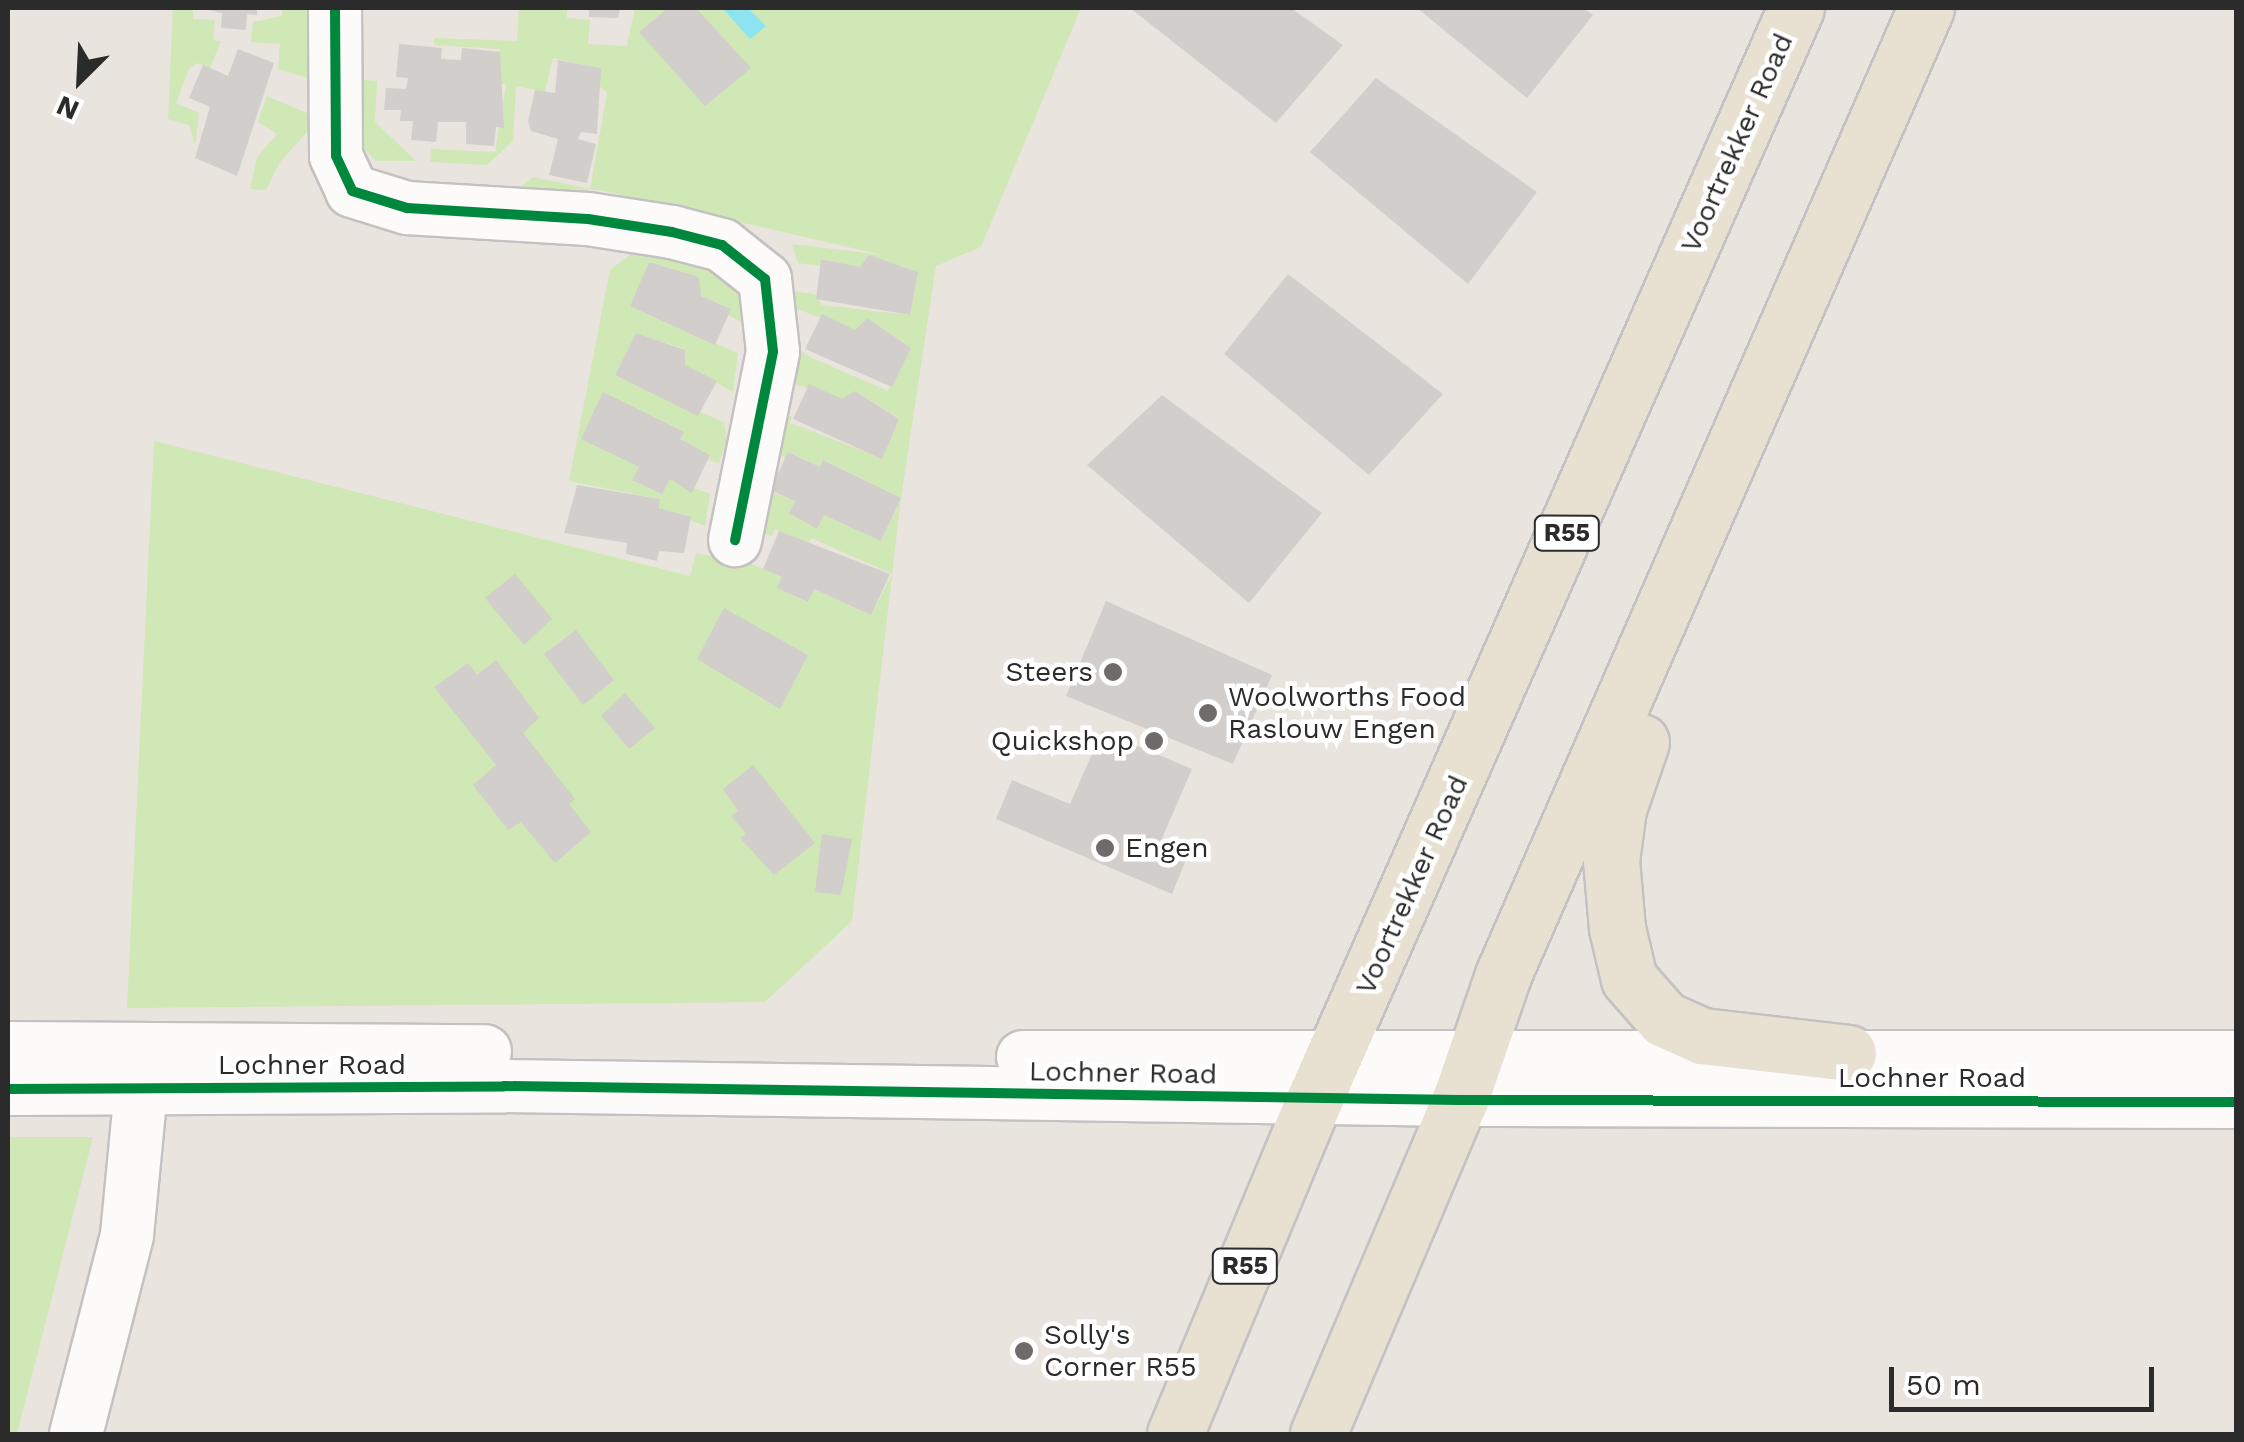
<!DOCTYPE html>
<style>
body{margin:0}
#map{position:relative;width:2244px;height:1442px;overflow:hidden;background:#eae4df;font-family:"Work Sans",sans-serif}
div>[style]{position:absolute}
[style*='--x']{left:calc(var(--x)*1px);top:calc(var(--y)*1px);width:calc(var(--w)*1px);rotate:calc(var(--a)*1deg)}
.green>*{inset:0;background:#d0e7b6}
.water>*{inset:0;background:#8ee3f0}
.building>*{inset:0;background:#d2cecb}
.roads{filter:drop-shadow(2px 0 #c3c1c1) drop-shadow(-2px 0 #c3c1c1) drop-shadow(0 2px #c3c1c1) drop-shadow(0 -2px #c3c1c1)}
.minor>*{height:52px;margin:-26px;padding:0 26px;transform-origin:26px;border-radius:26px;background:#fcfbfa}
.major>*{height:55px;margin:-27.5px;padding:0 27.5px;transform-origin:27.5px;border-radius:27.5px;background:#e8e1d2}
.cycleway>*{height:10px;margin:-5px;padding:0 5px;transform-origin:5px;border-radius:5px;background:#00873e}
.dots>*{width:28px;height:28px;translate:-50% -50%;box-sizing:border-box;border:5px solid #fff;border-radius:50%}
span{translate:-50% -50%;white-space:nowrap;text-align:center;line-height:1.15;-webkit-text-stroke:9px #fff;paint-order:stroke}
.shield-label span{padding:2px 8px;background:#fff;border:2px solid;border-radius:8px;-webkit-text-stroke-width:0}
.shield-label{font-size:25px;color:#2b2b2b;font-weight:700}
.street-label{font-size:28px;color:#2b2b2b}
.poi-label{font-size:28px;color:#2b2b2b}
.right{translate:-100% -50%;text-align:right}
.left{translate:0 -50%;text-align:left}
.frame{position:absolute;inset:0;border:10px solid #2b2b2b;pointer-events:none}
.north{position:absolute;left:30px;top:30px;width:100px;height:100px;-webkit-text-stroke:8px #fff;paint-order:stroke;rotate:204deg;font-size:28px;font-weight:700;line-height:40px;text-align:center;color:#2b2b2b}
.north::after{content:'';display:block;margin:auto;width:35px;height:45px;background:#2b2b2b;clip-path:polygon(50% 0,100% 100%,50% 72%,0 100%)}
.scale{position:absolute;left:1889px;top:1367px;width:265px;height:45px;box-sizing:border-box;border:5px solid #2b2b2b;border-top:0;padding-left:12px;font-size:30px;line-height:35px;white-space:nowrap;color:#2b2b2b;-webkit-text-stroke:8px #fff;paint-order:stroke}
</style>
<div id="map">
<div class="green">
<i style="clip-path:polygon(173px 8px,193px 8px,193px 19px,215px 20px,213px 40px,221px 41px,210px 68px,197px 63px,189px 69px,176px 103px,199px 113px,195px 146px,189px 125px,168px 119px)"></i>
<i style="clip-path:polygon(282px 8px,322px 8px,318px 81px,278px 69px,280px 44px,251px 42px,253px 22px,282px 16px)"></i>
<i style="clip-path:polygon(519px 8px,567px 8px,567px 18px,590px 20px,588px 44px,627px 46px,635px 8px,1081px 8px,981px 247px,936px 266px,901px 498px,852px 921px,765px 1002px,127px 1008px,154px 441px,690px 576px,696px 553px,751px 564px,782px 577px,778px 588px,807px 602px,814px 589px,871px 615px,892px 574px,811px 538px,807px 544px,775px 529px,772px 536px,755px 529px,770px 491px,795px 501px,789px 512px,817px 528px,824px 515px,882px 540px,901px 498px,824px 460px,820px 467px,789px 452px,786px 458px,778px 454px,774px 408px,792px 417px,790px 423px,882px 458px,898px 418px,855px 391px,842px 399px,782px 380px,783px 337px,810px 357px,888px 391px,911px 348px,867px 319px,855px 330px,794px 308px,792px 291px,815px 294px,822px 305px,909px 315px,918px 272px,869px 255px,860px 267px,822px 259px,821px 266px,798px 263px,792px 244px,883px 255px,599px 190px,519px 188px,533px 177px,590px 189px,607px 93px,597px 84px,600px 68px,553px 58px,545px 92px,516px 86px,513px 141px,487px 165px,430px 162px,431px 149px,495px 152px,506px 84px,499px 84px,500px 49px,434px 45px,434px 38px,517px 41px)"></i>
<i style="clip-path:polygon(356px 79px,377px 81px,375px 122px,416px 161px,376px 161px,354px 138px)"></i>
<i style="clip-path:polygon(267px 96px,309px 114px,314px 124px,280px 162px,266px 190px,250px 189px,257px 157px,277px 134px,258px 122px)"></i>
<i style="clip-path:polygon(645px 243px,707px 257px,747px 288px,747px 321px,739px 321px,728px 315px,730px 309px,701px 296px,698px 277px,650px 262px,630px 306px,738px 353px,733px 392px,685px 365px,684px 349px,636px 333px,615px 375px,724px 422px,727px 439px,719px 463px,708px 460px,710px 455px,680px 439px,684px 432px,603px 393px,582px 439px,639px 467px,633px 480px,662px 493px,670px 479px,710px 494px,705px 526px,659px 508px,660px 499px,569px 481px,610px 270px)"></i>
<i style="clip-path:polygon(8px 1137px,93px 1137px,17px 1434px,8px 1434px)"></i>
</div>
<div class="water">
<i style="clip-path:polygon(748px 8px,766px 26px,750px 39px,724px 10px)"></i>
</div>
<div class="building">
<i style="clip-path:polygon(199px 8px,257px 8px,257px 15px,247px 14px,246px 30px,221px 28px,222px 13px)"></i>
<i style="clip-path:polygon(589px 8px,620px 8px,618px 18px,589px 17px)"></i>
<i style="clip-path:polygon(668px 8px,696px 8px,751px 68px,705px 106px,639px 32px)"></i>
<i style="clip-path:polygon(1130px 8px,1291px 8px,1343px 45px,1276px 123px)"></i>
<i style="clip-path:polygon(1417px 8px,1583px 8px,1593px 15px,1527px 98px)"></i>
<i style="clip-path:polygon(399px 44px,442px 48px,441px 59px,461px 60px,462px 48px,500px 52px,504px 128px,496px 127px,494px 146px,466px 144px,466px 122px,438px 122px,436px 142px,411px 140px,413px 121px,400px 121px,401px 110px,384px 110px,386px 88px,406px 89px,408px 78px,396px 77px)"></i>
<i style="clip-path:polygon(238px 49px,274px 63px,237px 176px,195px 158px,210px 107px,189px 98px,203px 65px,228px 76px)"></i>
<i style="clip-path:polygon(558px 60px,601px 68px,597px 134px,581px 132px,578px 139px,596px 144px,587px 183px,549px 175px,558px 139px,531px 131px,528px 121px,535px 90px,555px 93px)"></i>
<i style="clip-path:polygon(1376px 78px,1537px 192px,1468px 284px,1310px 152px)"></i>
<i style="clip-path:polygon(869px 255px,918px 272px,910px 315px,816px 299px,821px 259px,860px 267px)"></i>
<i style="clip-path:polygon(649px 262px,699px 277px,701px 296px,731px 309px,715px 345px,630px 306px)"></i>
<i style="clip-path:polygon(1288px 274px,1443px 394px,1369px 475px,1224px 354px)"></i>
<i style="clip-path:polygon(822px 314px,855px 330px,867px 318px,911px 348px,892px 387px,805px 349px)"></i>
<i style="clip-path:polygon(636px 333px,685px 350px,685px 365px,717px 381px,698px 416px,615px 375px)"></i>
<i style="clip-path:polygon(809px 384px,842px 399px,855px 391px,899px 419px,882px 459px,793px 419px)"></i>
<i style="clip-path:polygon(603px 392px,684px 432px,680px 439px,710px 455px,692px 493px,670px 479px,662px 494px,632px 480px,639px 467px,581px 439px)"></i>
<i style="clip-path:polygon(1162px 395px,1322px 513px,1249px 603px,1087px 465px)"></i>
<i style="clip-path:polygon(788px 452px,820px 467px,823px 460px,901px 498px,881px 541px,824px 515px,817px 529px,789px 513px,795px 501px,770px 490px)"></i>
<i style="clip-path:polygon(577px 485px,660px 499px,659px 508px,691px 517px,684px 553px,659px 551px,657px 561px,626px 554px,627px 543px,564px 533px)"></i>
<i style="clip-path:polygon(779px 531px,890px 574px,871px 615px,814px 589px,808px 602px,777px 588px,782px 577px,763px 569px)"></i>
<i style="clip-path:polygon(515px 574px,552px 619px,524px 645px,485px 598px)"></i>
<i style="clip-path:polygon(1106px 601px,1272px 675px,1233px 764px,1066px 696px)"></i>
<i style="clip-path:polygon(724px 608px,808px 655px,780px 709px,697px 659px)"></i>
<i style="clip-path:polygon(576px 630px,614px 680px,583px 705px,544px 654px)"></i>
<i style="clip-path:polygon(496px 660px,539px 718px,523px 733px,575px 799px,569px 804px,591px 832px,555px 863px,521px 822px,508px 830px,473px 785px,496px 765px,434px 687px,468px 663px,477px 675px)"></i>
<i style="clip-path:polygon(625px 693px,655px 728px,629px 749px,601px 716px)"></i>
<i style="clip-path:polygon(1102px 731px,1192px 769px,1160px 843px,1188px 855px,1172px 894px,996px 819px,1012px 780px,1070px 804px)"></i>
<i style="clip-path:polygon(753px 765px,815px 843px,774px 875px,740px 838px,746px 834px,731px 816px,738px 811px,723px 789px)"></i>
<i style="clip-path:polygon(822px 834px,852px 839px,841px 895px,815px 892px)"></i>
</div>
<div class="roads">
<div class="minor">
<i style="--x:335;--y:8;--w:148;--a:89.6"></i>
<i style="--x:336;--y:156;--w:38;--a:65"></i>
<i style="--x:352;--y:191;--w:58;--a:17.2"></i>
<i style="--x:407;--y:208;--w:181;--a:3.5"></i>
<i style="--x:588;--y:219;--w:85;--a:8.8"></i>
<i style="--x:672;--y:232;--w:52;--a:14.6"></i>
<i style="--x:722;--y:245;--w:55;--a:38.3"></i>
<i style="--x:765;--y:279;--w:73;--a:83.7"></i>
<i style="--x:773;--y:352;--w:192;--a:101.4"></i>
<i style="--x:8;--y:1048;--w:477;--a:0.4"></i>
<i style="--x:1023;--y:1057;--w:1213;--a:0"></i>
<i style="--x:8;--y:1089;--w:496;--a:-0.3"></i>
<i style="--x:504;--y:1086;--w:956;--a:0.84"></i>
<i style="--x:1460;--y:1100;--w:776;--a:0.15"></i>
<i style="--x:76;--y:1434;--w:205;--a:-75.6"></i>
<i style="--x:127;--y:1235;--w:179;--a:-84.5"></i>
</div>
<div class="major">
<i style="--x:1641;--y:742;--w:71;--a:108.9"></i>
<i style="--x:1618;--y:809;--w:51;--a:97.8"></i>
<i style="--x:1611;--y:860;--w:68;--a:85"></i>
<i style="--x:1617;--y:928;--w:52;--a:76.8"></i>
<i style="--x:1629;--y:979;--w:53;--a:48.8"></i>
<i style="--x:1664;--y:1019;--w:42;--a:24.1"></i>
<i style="--x:1702;--y:1036;--w:147;--a:6.6"></i>
<i style="--x:1175;--y:1434;--w:364;--a:-67.4"></i>
<i style="--x:1315;--y:1098;--w:1191;--a:-66.19"></i>
<i style="--x:1318;--y:1434;--w:363;--a:-67"></i>
<i style="--x:1460;--y:1100;--w:132;--a:-71"></i>
<i style="--x:1503;--y:975;--w:1055;--a:-66.37"></i>
</div>
</div>
<div class="cycleway">
<i style="--x:335;--y:8;--w:148;--a:89.6"></i>
<i style="--x:336;--y:156;--w:38;--a:65"></i>
<i style="--x:352;--y:191;--w:58;--a:17.2"></i>
<i style="--x:407;--y:208;--w:181;--a:3.5"></i>
<i style="--x:588;--y:219;--w:85;--a:8.8"></i>
<i style="--x:672;--y:232;--w:52;--a:14.6"></i>
<i style="--x:722;--y:245;--w:55;--a:38.3"></i>
<i style="--x:765;--y:279;--w:73;--a:83.7"></i>
<i style="--x:773;--y:352;--w:192;--a:101.4"></i>
<i style="--x:8;--y:1089;--w:496;--a:-0.3"></i>
<i style="--x:504;--y:1086;--w:956;--a:0.84"></i>
<i style="--x:1460;--y:1100;--w:776;--a:0.15"></i>
</div>
<div class="dots">
<i style="left:1113px;top:672px;background:#6e6c6a"></i>
<i style="left:1208px;top:713px;background:#6e6c6a"></i>
<i style="left:1154px;top:741px;background:#6e6c6a"></i>
<i style="left:1105px;top:848px;background:#6e6c6a"></i>
<i style="left:1024px;top:1351px;background:#6e6c6a"></i>
</div>
<div class="shield-label">
<span style="left:1567px;top:533px">R55</span>
<span style="left:1245px;top:1266px">R55</span>
</div>
<div class="street-label">
<span style="left:1737px;top:143px;rotate:-66deg">Voortrekker Road</span>
<span style="left:1412px;top:885px;rotate:-66deg">Voortrekker Road</span>
<span style="left:312px;top:1065px">Lochner Road</span>
<span style="left:1123px;top:1073px;rotate:1deg">Lochner Road</span>
<span style="left:1932px;top:1078px">Lochner Road</span>
</div>
<div class="poi-label">
<span class="right" style="left:1093px;top:672px">Steers</span>
<span class="left" style="left:1228px;top:713px">Woolworths Food<br>Raslouw Engen</span>
<span class="right" style="left:1134px;top:741px">Quickshop</span>
<span class="left" style="left:1125px;top:848px">Engen</span>
<span class="left" style="left:1044px;top:1351px">Solly's<br>Corner R55</span>
</div>
<div class="frame"></div>
<div class="north">N</div>
<div class="scale">50 m</div>
</div>
